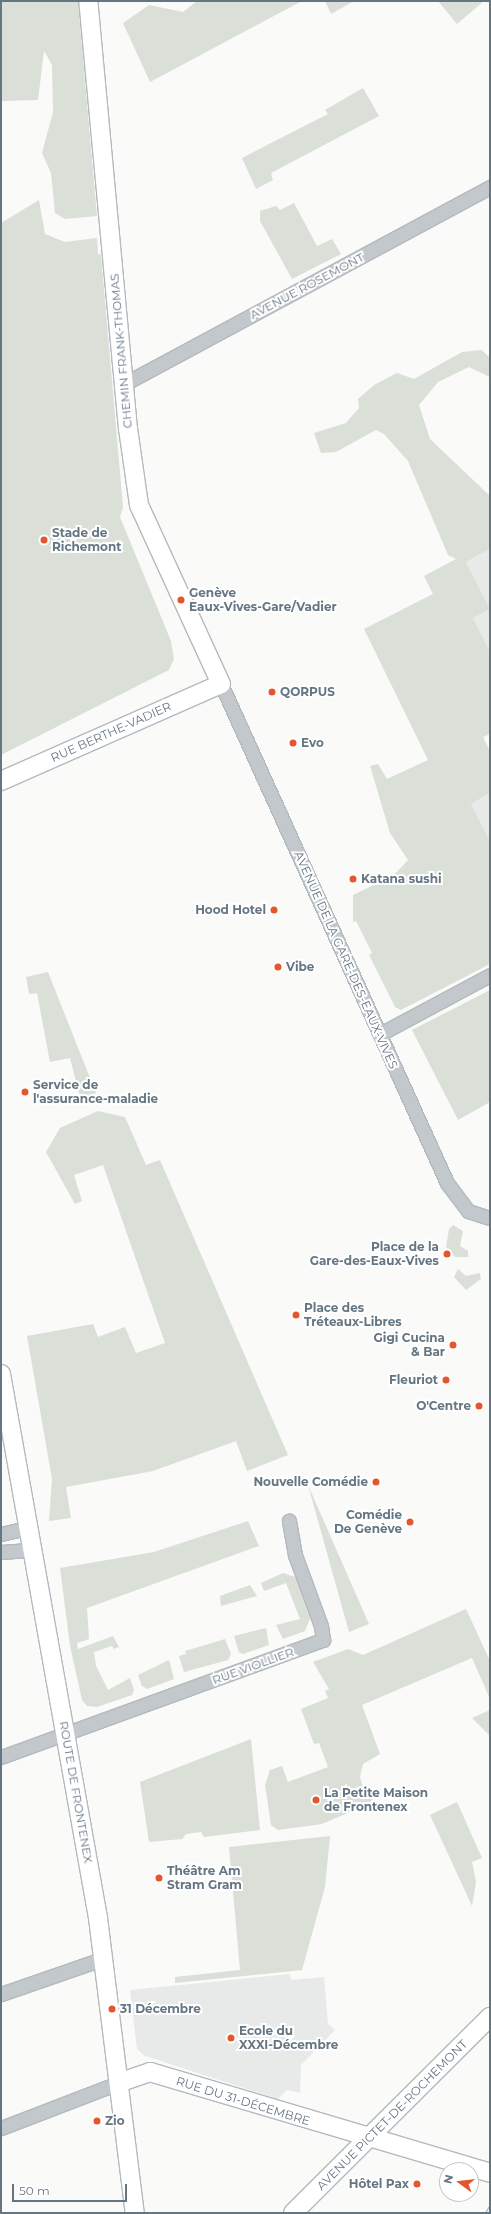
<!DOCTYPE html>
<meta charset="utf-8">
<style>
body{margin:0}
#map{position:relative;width:491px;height:2214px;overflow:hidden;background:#fafaf8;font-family:Montserrat,sans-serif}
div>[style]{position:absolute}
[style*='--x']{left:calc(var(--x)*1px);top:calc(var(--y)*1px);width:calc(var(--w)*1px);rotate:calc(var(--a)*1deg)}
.built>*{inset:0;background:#e8e9e9}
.green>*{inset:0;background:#dadfd7}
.roads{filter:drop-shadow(1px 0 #b3babf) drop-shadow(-1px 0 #b3babf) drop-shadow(0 1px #b3babf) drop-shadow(0 -1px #b3babf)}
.street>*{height:13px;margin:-6.5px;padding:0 6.5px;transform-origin:6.5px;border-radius:6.5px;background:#c3c8cc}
.secondary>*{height:18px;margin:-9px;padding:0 9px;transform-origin:9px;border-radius:9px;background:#fff}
.tram>*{height:1px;margin:-0.5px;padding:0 0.5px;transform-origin:0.5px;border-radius:0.5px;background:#a2aab0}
.dots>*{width:11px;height:11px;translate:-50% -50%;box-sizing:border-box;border:2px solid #fff;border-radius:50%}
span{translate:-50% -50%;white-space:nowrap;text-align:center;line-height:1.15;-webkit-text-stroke:4px #fff;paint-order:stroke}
.street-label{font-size:12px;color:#657683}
.poi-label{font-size:12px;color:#657683;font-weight:700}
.left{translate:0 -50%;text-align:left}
.right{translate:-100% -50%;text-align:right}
.frame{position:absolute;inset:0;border:2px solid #657683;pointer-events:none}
.north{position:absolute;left:439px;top:2162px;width:40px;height:40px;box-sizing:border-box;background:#fff;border:1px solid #c1c8cd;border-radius:50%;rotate:285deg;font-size:11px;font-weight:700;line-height:16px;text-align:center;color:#657683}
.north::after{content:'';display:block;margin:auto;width:14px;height:18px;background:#e4572e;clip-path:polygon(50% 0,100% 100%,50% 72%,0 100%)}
.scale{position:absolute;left:12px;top:2184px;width:115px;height:18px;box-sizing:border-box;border:2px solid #657683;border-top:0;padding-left:5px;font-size:12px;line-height:14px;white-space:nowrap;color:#657683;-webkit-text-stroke:3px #fff;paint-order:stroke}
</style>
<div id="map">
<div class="built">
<i style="clip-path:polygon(490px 549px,490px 652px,473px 618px,490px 609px,466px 562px)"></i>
<i style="clip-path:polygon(490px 793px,490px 841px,471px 804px)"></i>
<i style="clip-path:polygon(290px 1974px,291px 1980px,324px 1977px,328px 2024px,335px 2030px,301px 2065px,300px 2093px,287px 2090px,278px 2099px,145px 2056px,137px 2049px,130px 1990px)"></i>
</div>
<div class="green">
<i style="clip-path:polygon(1px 1px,78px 1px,97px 216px,65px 219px,55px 213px,51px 173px,42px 153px,53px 112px,52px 65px,44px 51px,38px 100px,1px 101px)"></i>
<i style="clip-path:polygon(197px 1px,259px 2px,302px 1px,150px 82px,123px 23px,149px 5px,183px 12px)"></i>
<i style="clip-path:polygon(325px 1px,354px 1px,331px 14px)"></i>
<i style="clip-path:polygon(438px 1px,484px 1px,457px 24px)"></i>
<i style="clip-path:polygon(363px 88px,379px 116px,271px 173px,273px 180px,256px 189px,242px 158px,328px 114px,325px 110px)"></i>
<i style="clip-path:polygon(39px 200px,45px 234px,65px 242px,97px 238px,98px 254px,101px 255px,123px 507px,120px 517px,171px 641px,174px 659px,169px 670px,157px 676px,1px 755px,1px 223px)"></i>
<i style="clip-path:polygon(294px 203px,317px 246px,332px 239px,341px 254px,292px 279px,260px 221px,260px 211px,276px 206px,280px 210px)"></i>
<i style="clip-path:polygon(482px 350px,490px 358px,490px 377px,469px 367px,438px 382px,419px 405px,430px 439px,490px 496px,490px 549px,466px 562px,490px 609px,473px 618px,490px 652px,490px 734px,483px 737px,490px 751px,490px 793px,471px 804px,490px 841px,490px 964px,401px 1010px,395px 1007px,369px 955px,372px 953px,356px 921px,353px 922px,353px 895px,393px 876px,408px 860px,390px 833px,370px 766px,378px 764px,387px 779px,428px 760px,364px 629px,433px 594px,424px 576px,456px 559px,448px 555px,408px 461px,384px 434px,376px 430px,336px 452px,321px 453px,314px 433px,346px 423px,359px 408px,358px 399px,374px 385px,397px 373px,414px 379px,462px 352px)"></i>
<i style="clip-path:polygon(48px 972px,96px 1093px,81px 1101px,70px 1058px,50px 1062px,37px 993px,29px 994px,26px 977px)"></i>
<i style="clip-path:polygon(490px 990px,490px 1102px,458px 1120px,412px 1030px)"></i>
<i style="clip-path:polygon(98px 1111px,125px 1117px,146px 1165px,160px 1160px,288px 1455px,247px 1471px,236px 1441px,153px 1471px,66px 1487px,71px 1518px,49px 1521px,52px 1479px,27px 1336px,93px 1324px,98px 1337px,125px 1327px,136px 1353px,165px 1343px,103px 1165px,74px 1175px,82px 1201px,75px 1204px,46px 1152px,60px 1128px)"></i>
<i style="clip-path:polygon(453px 1225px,463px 1231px,460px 1246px,468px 1251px,468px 1257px,455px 1257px,446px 1247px,449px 1229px)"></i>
<i style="clip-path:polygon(458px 1269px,466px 1276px,480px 1273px,481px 1279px,466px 1290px,454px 1277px)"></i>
<i style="clip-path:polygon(308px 1485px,369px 1624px,349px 1632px)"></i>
<i style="clip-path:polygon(248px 1521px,259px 1546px,87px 1608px,89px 1639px,77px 1643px,78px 1649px,113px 1636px,119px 1647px,114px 1649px,112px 1646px,94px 1652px,96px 1666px,108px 1690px,130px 1678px,134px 1690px,132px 1695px,97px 1707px,87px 1706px,82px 1700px,70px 1646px,60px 1568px,154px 1552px)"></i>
<i style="clip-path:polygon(283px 1573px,295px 1577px,310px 1619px,305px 1631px,283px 1639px,276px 1625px,300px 1619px,286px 1583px,264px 1591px,261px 1583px)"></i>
<i style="clip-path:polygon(250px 1585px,257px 1596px,221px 1606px,220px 1596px)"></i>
<i style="clip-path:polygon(466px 1609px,490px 1661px,490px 1699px,472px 1658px,362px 1705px,380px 1754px,363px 1764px,360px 1777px,364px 1791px,373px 1798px,371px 1803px,322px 1824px,278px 1830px,271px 1825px,265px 1785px,270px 1770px,282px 1766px,288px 1782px,328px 1767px,319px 1743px,314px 1744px,301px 1709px,328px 1698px,325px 1691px,329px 1689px,313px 1662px,348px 1649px,363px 1655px)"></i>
<i style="clip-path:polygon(266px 1628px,269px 1645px,243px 1654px,239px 1652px,234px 1636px)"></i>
<i style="clip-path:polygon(225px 1639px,231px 1654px,228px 1660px,184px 1672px,179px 1656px,186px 1654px,185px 1651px)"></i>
<i style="clip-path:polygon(169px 1660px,174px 1679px,147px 1689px,142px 1686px,138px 1675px)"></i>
<i style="clip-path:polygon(490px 1710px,490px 1736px,472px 1718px)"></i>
<i style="clip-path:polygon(251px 1739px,260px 1830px,204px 1837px,201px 1832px,186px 1834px,182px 1839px,149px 1842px,140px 1782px)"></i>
<i style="clip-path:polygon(457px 1802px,482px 1858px,472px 1862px,476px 1882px,472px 1906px,430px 1815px)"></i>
<i style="clip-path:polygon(330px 1836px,325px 1887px,302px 1970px,175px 1983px,175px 1977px,240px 1970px,229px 1847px)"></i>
</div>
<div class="roads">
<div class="street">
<i style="--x:124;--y:384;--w:416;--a:-28.3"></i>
<i style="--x:221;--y:684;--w:548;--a:65.63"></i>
<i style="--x:447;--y:1183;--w:35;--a:53"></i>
<i style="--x:468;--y:1211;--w:23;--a:18"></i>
<i style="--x:380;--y:1034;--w:125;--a:-28.2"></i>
<i style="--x:1;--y:1534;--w:28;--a:-13"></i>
<i style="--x:1;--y:1552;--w:31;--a:-4"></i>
<i style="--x:1;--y:1757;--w:343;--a:-20"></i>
<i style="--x:323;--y:1640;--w:14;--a:-98"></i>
<i style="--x:321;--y:1626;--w:76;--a:-110.1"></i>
<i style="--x:295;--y:1555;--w:35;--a:-100"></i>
<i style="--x:1;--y:1994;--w:110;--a:-19.1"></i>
<i style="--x:1;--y:2128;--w:129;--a:-21"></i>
</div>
<div class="secondary">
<i style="--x:1;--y:781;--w:240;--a:-23.8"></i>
<i style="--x:221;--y:684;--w:197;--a:-114.6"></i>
<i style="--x:139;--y:505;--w:77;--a:-98.2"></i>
<i style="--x:128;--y:429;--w:430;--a:-95.3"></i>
<i style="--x:1;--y:1374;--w:553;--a:79.89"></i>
<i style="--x:98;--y:1918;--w:297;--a:82.9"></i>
<i style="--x:121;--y:2082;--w:31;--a:-19"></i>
<i style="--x:150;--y:2072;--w:355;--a:16.5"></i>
<i style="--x:293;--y:2213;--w:278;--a:-44.9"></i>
</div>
</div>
<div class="tram">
<i style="--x:485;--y:2213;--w:10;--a:-61"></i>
</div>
<div class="dots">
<i style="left:44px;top:540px;background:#e4572e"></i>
<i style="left:181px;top:600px;background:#e4572e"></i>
<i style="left:272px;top:692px;background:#e4572e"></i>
<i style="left:293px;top:743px;background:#e4572e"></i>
<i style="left:353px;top:879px;background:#e4572e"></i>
<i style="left:274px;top:910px;background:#e4572e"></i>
<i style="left:278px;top:967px;background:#e4572e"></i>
<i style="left:25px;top:1092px;background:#e4572e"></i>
<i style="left:447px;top:1254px;background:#e4572e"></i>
<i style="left:296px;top:1315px;background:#e4572e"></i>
<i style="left:453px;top:1345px;background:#e4572e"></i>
<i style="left:446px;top:1380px;background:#e4572e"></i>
<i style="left:479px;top:1406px;background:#e4572e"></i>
<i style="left:376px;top:1482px;background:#e4572e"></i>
<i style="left:410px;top:1522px;background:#e4572e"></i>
<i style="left:316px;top:1800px;background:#e4572e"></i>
<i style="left:159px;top:1878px;background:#e4572e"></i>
<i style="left:112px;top:2009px;background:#e4572e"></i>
<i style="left:231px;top:2038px;background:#e4572e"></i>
<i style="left:97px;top:2121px;background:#e4572e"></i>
<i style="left:417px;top:2184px;background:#e4572e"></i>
</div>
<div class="street-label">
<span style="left:307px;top:286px;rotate:-28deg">AVENUE ROSEMONT</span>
<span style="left:121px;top:351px;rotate:-95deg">CHEMIN FRANK-THOMAS</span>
<span style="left:111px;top:732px;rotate:-24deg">RUE BERTHE-VADIER</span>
<span style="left:346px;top:960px;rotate:66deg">AVENUE DE LA GARE-DES-EAUX-VIVES</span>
<span style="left:253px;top:1666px;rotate:-20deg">RUE VIOLLIER</span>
<span style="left:76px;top:1792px;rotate:80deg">ROUTE DE FRONTENEX</span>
<span style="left:243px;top:2101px;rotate:17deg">RUE DU 31-DÉCEMBRE</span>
<span style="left:392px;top:2115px;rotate:-45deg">AVENUE PICTET-DE-ROCHEMONT</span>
</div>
<div class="poi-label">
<span class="left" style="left:52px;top:540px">Stade de<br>Richemont</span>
<span class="left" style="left:189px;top:600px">Genève<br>Eaux-Vives-Gare/Vadier</span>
<span class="left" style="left:280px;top:692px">QORPUS</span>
<span class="left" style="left:301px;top:743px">Evo</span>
<span class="left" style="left:361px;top:879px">Katana sushi</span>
<span class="right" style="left:266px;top:910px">Hood Hotel</span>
<span class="left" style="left:286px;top:967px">Vibe</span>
<span class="left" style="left:33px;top:1092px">Service de<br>l'assurance-maladie</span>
<span class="right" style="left:439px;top:1254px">Place de la<br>Gare-des-Eaux-Vives</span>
<span class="left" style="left:304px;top:1315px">Place des<br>Tréteaux-Libres</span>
<span class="right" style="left:445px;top:1345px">Gigi Cucina<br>&amp; Bar</span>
<span class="right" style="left:438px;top:1380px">Fleuriot</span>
<span class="right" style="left:471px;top:1406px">O'Centre</span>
<span class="right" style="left:368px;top:1482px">Nouvelle Comédie</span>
<span class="right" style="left:402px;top:1522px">Comédie<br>De Genève</span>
<span class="left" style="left:324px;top:1800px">La Petite Maison<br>de Frontenex</span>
<span class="left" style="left:167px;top:1878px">Théâtre Am<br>Stram Gram</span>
<span class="left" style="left:120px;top:2009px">31 Décembre</span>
<span class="left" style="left:239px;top:2038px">Ecole du<br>XXXI-Décembre</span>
<span class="left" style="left:105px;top:2121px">Zio</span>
<span class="right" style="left:409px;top:2184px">Hôtel Pax</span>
</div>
<div class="frame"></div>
<div class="north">N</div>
<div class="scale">50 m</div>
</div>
